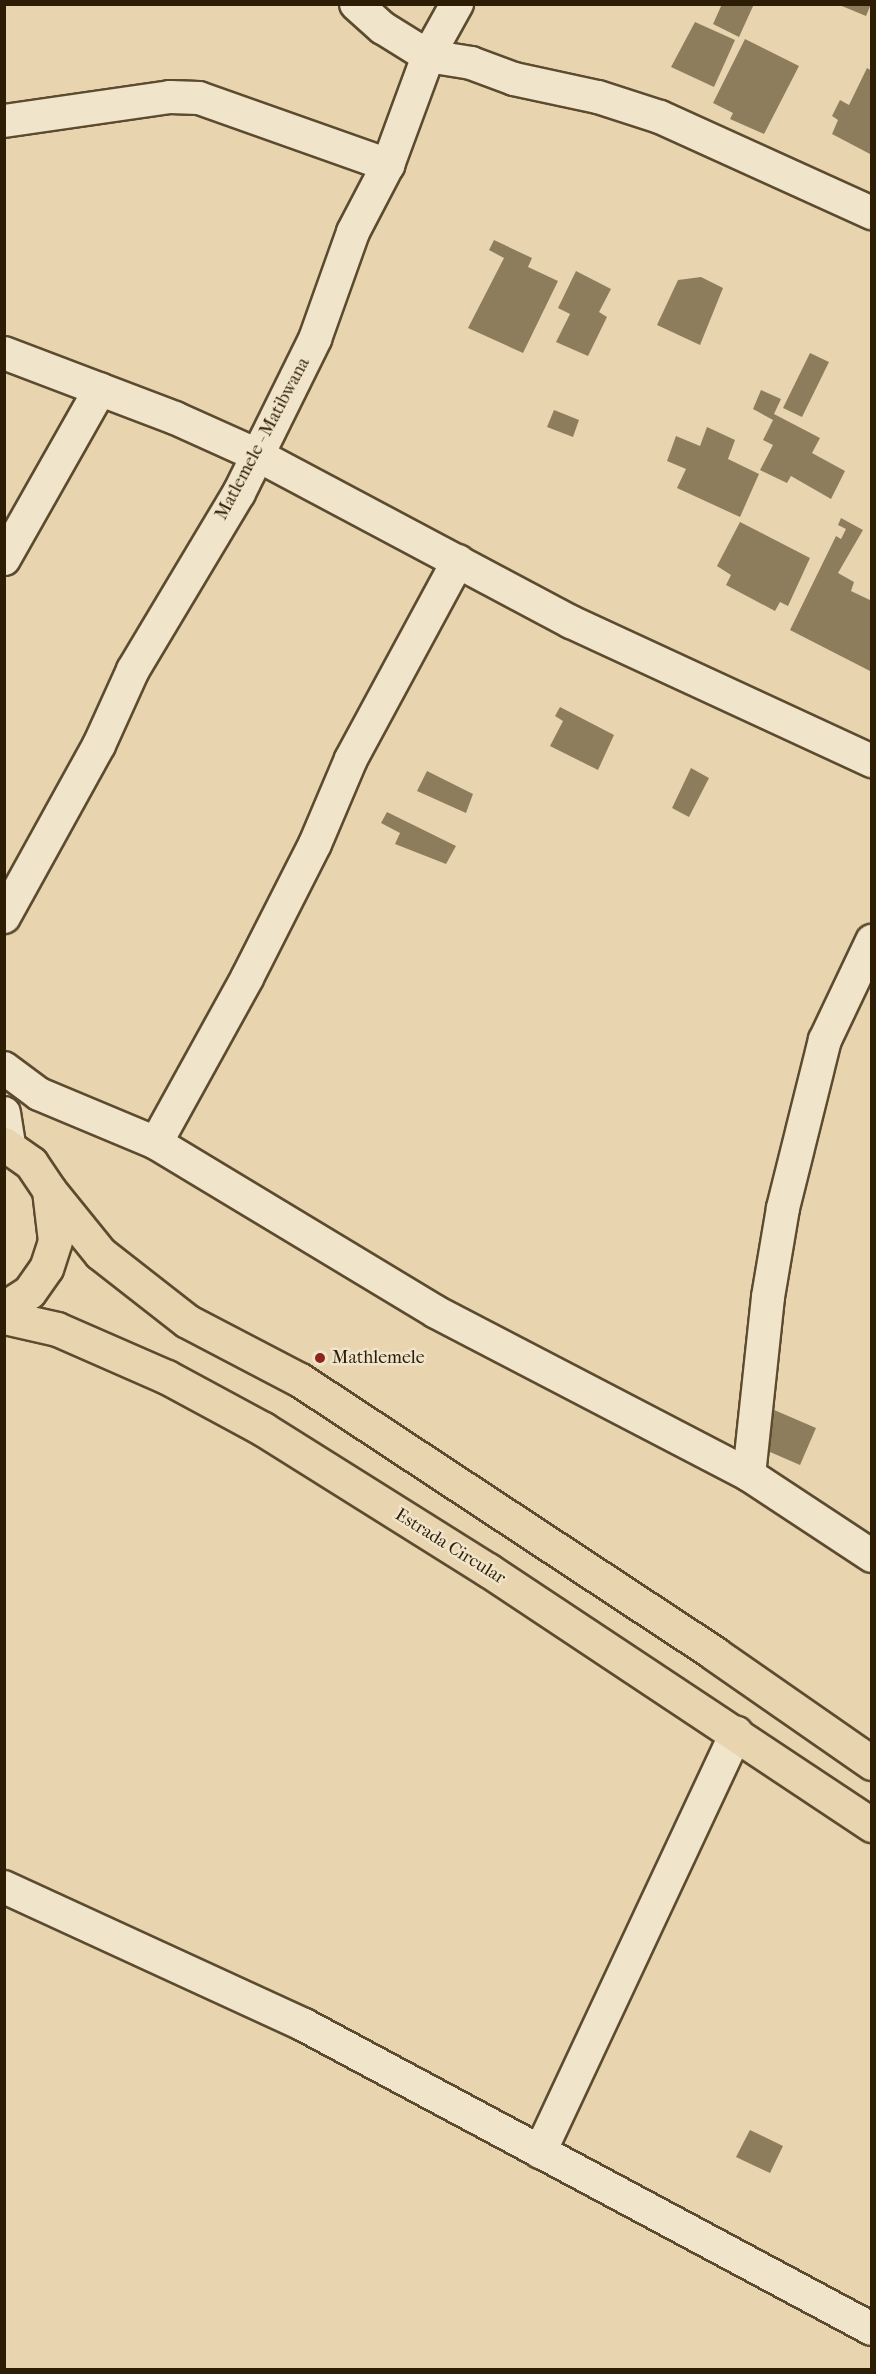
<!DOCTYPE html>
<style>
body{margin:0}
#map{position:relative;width:876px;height:2374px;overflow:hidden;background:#e8d5af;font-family:"IM FELL French Canon",serif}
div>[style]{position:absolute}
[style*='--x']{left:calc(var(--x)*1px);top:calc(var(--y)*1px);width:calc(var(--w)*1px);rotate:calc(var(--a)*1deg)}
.building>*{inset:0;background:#8e7d5d}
.roads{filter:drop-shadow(2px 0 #5c4b2f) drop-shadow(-2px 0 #5c4b2f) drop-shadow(0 2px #5c4b2f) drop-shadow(0 -2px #5c4b2f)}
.street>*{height:32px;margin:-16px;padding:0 16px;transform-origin:16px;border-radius:16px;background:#f0e4cb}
.primary>*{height:33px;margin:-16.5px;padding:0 16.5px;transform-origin:16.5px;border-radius:16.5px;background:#e8d5af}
.dots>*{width:16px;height:16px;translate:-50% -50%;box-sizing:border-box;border:3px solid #f0e4cb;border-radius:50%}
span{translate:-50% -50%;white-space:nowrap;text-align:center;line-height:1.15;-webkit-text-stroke:5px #f0e4cb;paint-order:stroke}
.street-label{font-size:18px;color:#2d1d04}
.poi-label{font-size:18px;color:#2d1d04}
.left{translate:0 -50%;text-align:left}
.frame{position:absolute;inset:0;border:6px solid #2d1d04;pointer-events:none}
</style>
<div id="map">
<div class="building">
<i style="clip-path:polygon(722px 4px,754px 4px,739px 37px,713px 24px)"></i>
<i style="clip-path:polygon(837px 4px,871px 4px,866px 16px)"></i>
<i style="clip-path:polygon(695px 22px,735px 40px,714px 87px,671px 67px)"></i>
<i style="clip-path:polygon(745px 39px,799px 66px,764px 134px,730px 119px,733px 113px,713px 103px)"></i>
<i style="clip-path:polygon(867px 68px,872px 71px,870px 154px,832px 134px,838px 120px,832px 116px,840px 100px,849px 105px)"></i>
<i style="clip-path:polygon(494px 240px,532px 258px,528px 267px,558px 281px,523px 353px,468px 328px,504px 258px,489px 250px)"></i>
<i style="clip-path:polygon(576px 271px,611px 289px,599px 312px,607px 317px,588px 356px,556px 342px,570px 314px,558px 308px)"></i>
<i style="clip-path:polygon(701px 277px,723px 288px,700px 345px,657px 325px,678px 280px)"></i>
<i style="clip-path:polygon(810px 353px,829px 362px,802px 417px,783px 408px)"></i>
<i style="clip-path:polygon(761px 390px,781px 399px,774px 414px,820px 438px,812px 453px,845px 471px,831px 499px,791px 476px,787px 483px,760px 470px,773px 445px,763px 440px,773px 420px,753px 409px)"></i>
<i style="clip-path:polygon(554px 410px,579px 420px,573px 437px,547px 427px)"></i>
<i style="clip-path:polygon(707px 427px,735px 440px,728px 459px,759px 474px,740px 517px,677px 488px,686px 469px,667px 461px,676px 436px,700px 446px)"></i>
<i style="clip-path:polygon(841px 518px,863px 530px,838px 573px,854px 582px,851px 591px,872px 601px,870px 671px,790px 630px,836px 536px,841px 539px,846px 529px,838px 525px)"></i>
<i style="clip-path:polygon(740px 522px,810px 558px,788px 606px,780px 602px,775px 611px,726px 585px,731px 575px,717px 566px)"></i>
<i style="clip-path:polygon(560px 707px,614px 735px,598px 770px,550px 746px,563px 721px,555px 716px)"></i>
<i style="clip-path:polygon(691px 768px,709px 778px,689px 817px,672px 808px)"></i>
<i style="clip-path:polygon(427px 771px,473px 794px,466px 813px,417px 791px)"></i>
<i style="clip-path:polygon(387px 812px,456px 846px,446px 864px,395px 844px,400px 833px,381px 823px)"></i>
<i style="clip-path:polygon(772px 1409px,816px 1428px,800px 1465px,756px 1446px)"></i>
<i style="clip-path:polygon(750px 2130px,783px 2146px,770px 2173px,736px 2157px)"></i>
</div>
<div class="roads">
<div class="street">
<i style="--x:356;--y:4;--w:36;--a:42"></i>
<i style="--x:383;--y:28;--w:53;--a:31.9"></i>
<i style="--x:428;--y:56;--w:44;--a:9.2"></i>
<i style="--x:471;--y:63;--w:46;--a:20.4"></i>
<i style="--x:514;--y:79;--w:86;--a:12.1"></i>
<i style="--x:598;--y:97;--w:65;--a:17.9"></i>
<i style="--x:660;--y:117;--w:233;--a:24.4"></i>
<i style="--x:4;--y:121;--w:168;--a:-8.2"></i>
<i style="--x:170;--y:97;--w:29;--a:2"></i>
<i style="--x:199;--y:98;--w:201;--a:19.5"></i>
<i style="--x:4;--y:353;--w:183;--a:20.8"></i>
<i style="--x:175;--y:418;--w:88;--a:24.2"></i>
<i style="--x:255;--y:454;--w:358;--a:28"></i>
<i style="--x:571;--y:622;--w:332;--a:24.8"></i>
<i style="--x:4;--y:559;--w:195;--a:-60.5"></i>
<i style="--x:4;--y:917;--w:196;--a:-61.1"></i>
<i style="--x:99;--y:745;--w:82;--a:-65.6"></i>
<i style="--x:133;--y:670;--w:206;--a:-59.1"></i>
<i style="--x:239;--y:493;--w:172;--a:-63.7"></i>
<i style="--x:315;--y:339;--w:114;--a:-70.4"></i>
<i style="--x:353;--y:232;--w:76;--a:-62.4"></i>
<i style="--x:388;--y:165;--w:116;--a:-69.8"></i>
<i style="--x:428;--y:56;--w:60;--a:-60.9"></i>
<i style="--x:4;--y:1068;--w:44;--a:36.6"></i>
<i style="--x:39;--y:1094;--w:127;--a:22.7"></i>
<i style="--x:156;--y:1143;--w:327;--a:31.1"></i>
<i style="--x:436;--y:1312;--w:353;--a:27.5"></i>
<i style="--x:749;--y:1475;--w:147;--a:33.4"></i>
<i style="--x:4;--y:1113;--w:32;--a:81"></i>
<i style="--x:156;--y:1143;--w:188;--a:-61.1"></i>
<i style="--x:247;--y:978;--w:150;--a:-63.1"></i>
<i style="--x:315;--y:844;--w:92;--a:-67"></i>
<i style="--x:351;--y:759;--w:225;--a:-61.6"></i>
<i style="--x:749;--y:1475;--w:179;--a:-83.9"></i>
<i style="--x:768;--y:1297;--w:90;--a:-80.4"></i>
<i style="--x:783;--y:1208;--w:173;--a:-76"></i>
<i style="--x:825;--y:1040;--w:110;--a:-64.6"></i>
<i style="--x:4;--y:1887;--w:330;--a:24.7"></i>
<i style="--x:304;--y:2025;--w:644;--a:28.16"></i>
<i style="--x:540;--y:2152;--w:463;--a:-64.9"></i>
</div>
<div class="primary">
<i style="--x:4;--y:1144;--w:33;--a:35"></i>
<i style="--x:31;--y:1163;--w:32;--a:56"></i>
<i style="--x:49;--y:1190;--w:51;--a:83.3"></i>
<i style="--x:55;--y:1241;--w:28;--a:108"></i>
<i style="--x:46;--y:1268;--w:29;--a:125"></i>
<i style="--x:29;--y:1292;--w:30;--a:147"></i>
<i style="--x:49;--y:1190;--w:81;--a:51"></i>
<i style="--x:100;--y:1253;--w:110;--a:38"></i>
<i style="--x:187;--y:1321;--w:127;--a:27.6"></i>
<i style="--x:300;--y:1380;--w:497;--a:33.4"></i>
<i style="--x:715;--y:1654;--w:191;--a:34.8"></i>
<i style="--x:4;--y:1317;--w:54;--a:12.8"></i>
<i style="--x:57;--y:1329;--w:120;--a:23.6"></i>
<i style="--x:167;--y:1377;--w:109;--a:28.4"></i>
<i style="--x:263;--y:1429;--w:266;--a:32.1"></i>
<i style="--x:488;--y:1570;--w:461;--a:33.6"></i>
</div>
</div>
<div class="dots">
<i style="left:320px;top:1358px;background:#8f2418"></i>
</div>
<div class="street-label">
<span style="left:263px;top:439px;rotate:-62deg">Matlemele - Matibwana</span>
<span style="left:450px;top:1547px;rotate:32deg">Estrada Circular</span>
</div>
<div class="poi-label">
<span class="left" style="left:332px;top:1358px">Mathlemele</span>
</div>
<div class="frame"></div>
</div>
